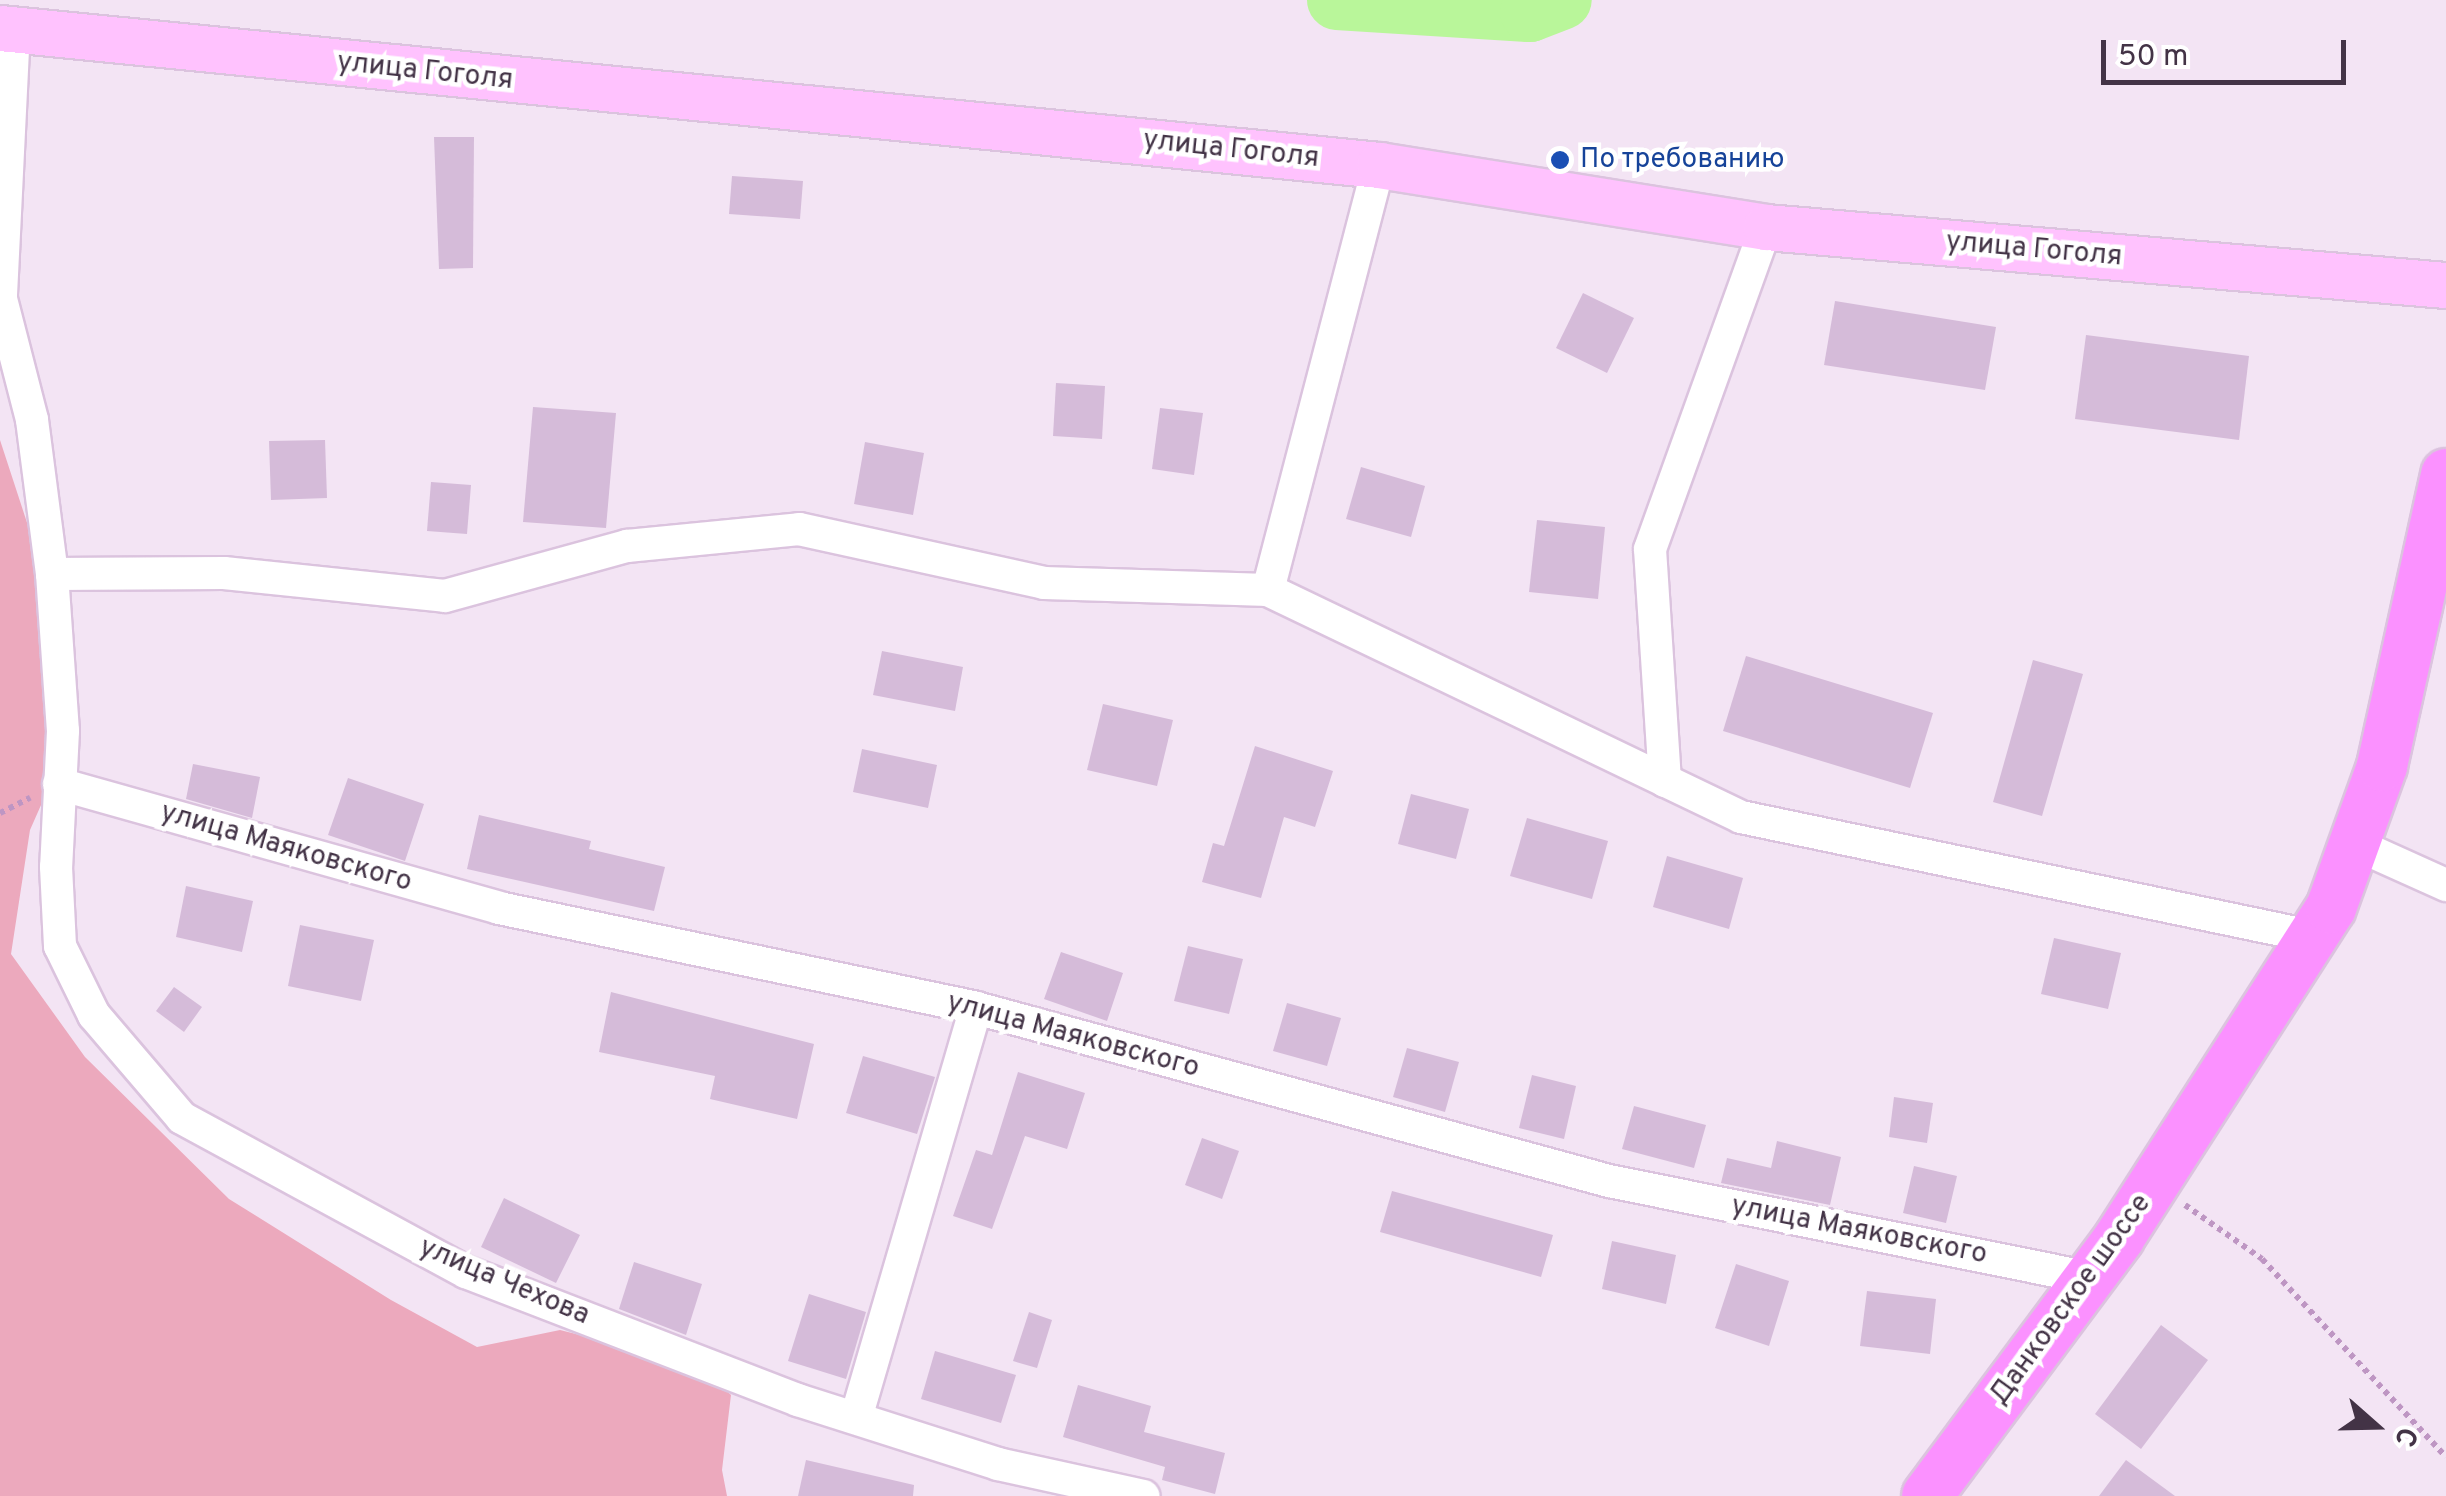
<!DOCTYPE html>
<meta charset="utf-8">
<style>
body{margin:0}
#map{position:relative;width:2446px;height:1496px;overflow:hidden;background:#f3e4f4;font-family:Overpass,sans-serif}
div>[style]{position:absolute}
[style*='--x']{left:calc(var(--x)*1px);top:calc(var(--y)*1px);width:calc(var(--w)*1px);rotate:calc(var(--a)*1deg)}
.green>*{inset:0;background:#eca9bd}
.river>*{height:60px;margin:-30px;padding:0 30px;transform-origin:30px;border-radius:30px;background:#b9f69a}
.building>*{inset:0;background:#d5bbd9}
.path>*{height:6px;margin-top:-3px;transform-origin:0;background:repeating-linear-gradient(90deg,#be96c3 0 5px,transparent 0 10px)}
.roads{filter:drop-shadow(2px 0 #dbc3de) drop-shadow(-2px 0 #dbc3de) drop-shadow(0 2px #dbc3de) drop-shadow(0 -2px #dbc3de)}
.street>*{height:32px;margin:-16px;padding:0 16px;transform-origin:16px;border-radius:16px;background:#fff}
.secondary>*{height:45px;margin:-22.5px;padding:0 22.5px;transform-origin:22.5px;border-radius:22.5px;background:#ffc2fe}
.primary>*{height:50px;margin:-25px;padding:0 25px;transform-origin:25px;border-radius:25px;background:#fb91ff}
.dots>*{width:28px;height:28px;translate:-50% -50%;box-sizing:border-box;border:5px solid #fff;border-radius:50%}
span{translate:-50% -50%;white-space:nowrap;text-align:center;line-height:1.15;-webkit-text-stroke:9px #fff;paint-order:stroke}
.street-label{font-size:28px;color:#433346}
.transit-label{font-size:28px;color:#164399}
.left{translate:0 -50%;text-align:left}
.north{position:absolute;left:2326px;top:1376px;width:100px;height:100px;-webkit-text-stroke:8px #fff;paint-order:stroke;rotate:110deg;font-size:28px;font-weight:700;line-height:40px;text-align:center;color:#433346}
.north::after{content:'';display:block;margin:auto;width:35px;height:45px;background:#433346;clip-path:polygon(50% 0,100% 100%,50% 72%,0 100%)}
.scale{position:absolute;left:2101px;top:40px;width:245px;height:45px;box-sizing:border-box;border:5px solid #433346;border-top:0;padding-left:12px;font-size:30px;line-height:35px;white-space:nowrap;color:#433346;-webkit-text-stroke:8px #fff;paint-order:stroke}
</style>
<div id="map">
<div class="green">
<i style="clip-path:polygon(0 440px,50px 593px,75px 728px,30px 830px,11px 954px,85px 1057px,229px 1199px,391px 1300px,477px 1347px,560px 1330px,699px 1365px,731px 1395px,722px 1470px,727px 1496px,0 1496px)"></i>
</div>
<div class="river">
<i style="--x:1337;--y:0;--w:193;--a:3.6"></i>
<i style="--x:1530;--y:12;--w:34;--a:-21"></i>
</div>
<div class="building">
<i style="clip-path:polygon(434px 137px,474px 137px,473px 268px,439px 269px)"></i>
<i style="clip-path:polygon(732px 176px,803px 181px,800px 219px,729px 214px)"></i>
<i style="clip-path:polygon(1583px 293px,1634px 318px,1607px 373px,1556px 348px)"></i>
<i style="clip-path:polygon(1835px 301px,1996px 327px,1985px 390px,1824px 365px)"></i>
<i style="clip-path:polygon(2086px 335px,2249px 356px,2239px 440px,2075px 419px)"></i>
<i style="clip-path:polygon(1056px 383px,1105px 386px,1102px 439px,1053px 436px)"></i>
<i style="clip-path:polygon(533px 407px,616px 413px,606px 528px,523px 522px)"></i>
<i style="clip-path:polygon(1160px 408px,1203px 413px,1194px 475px,1152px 469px)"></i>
<i style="clip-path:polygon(325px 440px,327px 498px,271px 500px,269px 441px)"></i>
<i style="clip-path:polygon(865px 442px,924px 453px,913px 515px,854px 504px)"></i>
<i style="clip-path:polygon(1361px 467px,1425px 486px,1411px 537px,1346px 519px)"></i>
<i style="clip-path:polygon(431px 482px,471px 485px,467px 534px,427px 531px)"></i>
<i style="clip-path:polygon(1537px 520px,1605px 527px,1598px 599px,1529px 592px)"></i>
<i style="clip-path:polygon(882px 651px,963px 667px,955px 711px,873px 695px)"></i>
<i style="clip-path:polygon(1746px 656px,1933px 713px,1910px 788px,1723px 731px)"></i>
<i style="clip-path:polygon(2033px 660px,2083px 674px,2042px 816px,1993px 802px)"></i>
<i style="clip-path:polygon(1103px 704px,1173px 720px,1157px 786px,1087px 770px)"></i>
<i style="clip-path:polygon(1255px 746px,1333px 771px,1315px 827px,1284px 817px,1261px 898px,1202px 882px,1213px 843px,1224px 846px)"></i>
<i style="clip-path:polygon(862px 749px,937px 765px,928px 808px,853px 792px)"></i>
<i style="clip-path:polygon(193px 764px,260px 777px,252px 818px,186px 799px)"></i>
<i style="clip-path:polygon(348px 778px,424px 804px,405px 861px,328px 835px)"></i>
<i style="clip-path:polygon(1411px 794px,1469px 809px,1456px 859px,1398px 844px)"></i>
<i style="clip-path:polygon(479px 815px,591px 841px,589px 849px,665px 867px,654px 911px,467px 869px)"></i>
<i style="clip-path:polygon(1527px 818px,1608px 841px,1592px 899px,1510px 876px)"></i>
<i style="clip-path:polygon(1667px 856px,1743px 878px,1729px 929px,1653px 907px)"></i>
<i style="clip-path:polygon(186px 886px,253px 901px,242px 952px,176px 937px)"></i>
<i style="clip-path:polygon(300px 925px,374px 940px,361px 1001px,288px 986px)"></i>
<i style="clip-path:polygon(2054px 938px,2121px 953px,2108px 1009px,2041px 994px)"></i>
<i style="clip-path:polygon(1188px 946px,1243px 959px,1229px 1014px,1174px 1001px)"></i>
<i style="clip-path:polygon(1061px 952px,1123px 973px,1107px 1021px,1044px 999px)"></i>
<i style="clip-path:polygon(174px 987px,202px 1007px,184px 1032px,156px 1011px)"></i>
<i style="clip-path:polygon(611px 992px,814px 1044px,797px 1119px,710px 1099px,715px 1076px,599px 1052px)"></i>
<i style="clip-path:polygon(1287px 1003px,1341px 1018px,1327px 1066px,1273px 1051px)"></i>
<i style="clip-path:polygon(1407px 1048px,1459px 1062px,1445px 1112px,1393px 1097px)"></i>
<i style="clip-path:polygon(863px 1056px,935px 1077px,917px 1134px,846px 1113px)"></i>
<i style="clip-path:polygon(1018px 1072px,1085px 1093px,1067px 1149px,1025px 1136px,992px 1229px,953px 1216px,976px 1150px,992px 1155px)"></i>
<i style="clip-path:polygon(1532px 1075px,1576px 1086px,1564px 1139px,1519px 1128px)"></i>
<i style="clip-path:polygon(1894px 1097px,1933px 1103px,1927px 1143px,1889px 1137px)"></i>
<i style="clip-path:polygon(1634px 1106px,1706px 1125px,1694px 1168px,1622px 1149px)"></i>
<i style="clip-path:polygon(1202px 1138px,1239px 1151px,1222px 1199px,1185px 1185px)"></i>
<i style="clip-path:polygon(1777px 1141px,1841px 1157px,1830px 1205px,1721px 1183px,1727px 1158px,1771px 1168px)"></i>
<i style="clip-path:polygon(1914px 1166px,1957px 1176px,1946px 1223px,1903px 1213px)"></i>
<i style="clip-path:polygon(1392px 1191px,1553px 1235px,1541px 1277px,1380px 1232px)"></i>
<i style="clip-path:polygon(504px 1198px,580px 1235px,556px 1283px,481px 1247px)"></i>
<i style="clip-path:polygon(1612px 1241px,1676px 1255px,1666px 1304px,1602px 1289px)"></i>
<i style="clip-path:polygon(634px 1262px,702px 1284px,686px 1335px,619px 1309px)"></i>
<i style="clip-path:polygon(1736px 1264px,1789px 1281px,1769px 1346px,1715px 1328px)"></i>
<i style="clip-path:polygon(1867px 1291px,1936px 1299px,1930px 1354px,1860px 1346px)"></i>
<i style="clip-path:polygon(809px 1294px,866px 1312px,846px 1379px,788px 1361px)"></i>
<i style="clip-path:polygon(1029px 1312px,1052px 1320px,1037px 1368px,1013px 1361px)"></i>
<i style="clip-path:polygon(2161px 1325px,2208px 1360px,2141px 1449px,2095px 1414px)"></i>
<i style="clip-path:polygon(935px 1351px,1016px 1375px,1001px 1423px,921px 1399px)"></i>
<i style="clip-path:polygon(1078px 1385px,1151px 1406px,1144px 1432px,1225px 1453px,1215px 1494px,1162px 1480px,1165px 1467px,1063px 1437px)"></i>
<i style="clip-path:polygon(806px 1460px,914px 1485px,913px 1496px,798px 1496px)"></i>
<i style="clip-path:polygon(2126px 1460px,2175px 1496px,2099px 1496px)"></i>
</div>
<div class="path">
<i style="--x:0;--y:813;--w:34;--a:-27"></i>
<i style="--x:2185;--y:1205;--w:94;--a:35"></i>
<i style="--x:2262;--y:1259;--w:270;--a:47.1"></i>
</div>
<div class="roads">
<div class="street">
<i style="--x:14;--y:29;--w:270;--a:92.8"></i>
<i style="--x:1;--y:299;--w:125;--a:75.6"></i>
<i style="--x:32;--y:420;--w:155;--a:82.6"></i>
<i style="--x:52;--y:574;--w:157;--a:86"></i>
<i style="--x:63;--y:731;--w:136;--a:92.9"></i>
<i style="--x:56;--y:867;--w:79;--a:87.1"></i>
<i style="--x:60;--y:946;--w:77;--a:63.8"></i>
<i style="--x:94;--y:1015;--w:135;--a:49.5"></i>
<i style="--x:182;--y:1118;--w:323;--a:28.5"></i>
<i style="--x:466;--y:1272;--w:356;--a:21.1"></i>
<i style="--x:798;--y:1400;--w:210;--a:17.7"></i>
<i style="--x:998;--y:1464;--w:149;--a:12.4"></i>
<i style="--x:52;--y:574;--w:172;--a:-0.3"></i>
<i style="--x:224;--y:573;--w:222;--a:5.9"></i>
<i style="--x:445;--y:596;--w:189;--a:-15.4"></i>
<i style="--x:627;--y:546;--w:173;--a:-5.6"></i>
<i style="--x:799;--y:529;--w:251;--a:12.4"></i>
<i style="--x:1044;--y:583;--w:224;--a:1.8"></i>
<i style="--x:1268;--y:590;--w:525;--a:25.64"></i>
<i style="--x:1741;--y:817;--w:586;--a:11.81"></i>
<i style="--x:1268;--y:590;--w:439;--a:-75.4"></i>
<i style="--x:1665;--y:781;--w:232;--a:-93.7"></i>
<i style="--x:1650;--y:549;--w:342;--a:-70.2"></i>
<i style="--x:59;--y:784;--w:457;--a:15.7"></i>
<i style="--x:499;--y:908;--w:487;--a:11.8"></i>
<i style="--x:976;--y:1008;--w:656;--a:15.29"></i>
<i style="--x:1609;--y:1181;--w:491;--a:11.4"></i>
<i style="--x:2357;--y:845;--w:98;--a:24.2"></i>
<i style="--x:856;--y:1418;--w:427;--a:-73.7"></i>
</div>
<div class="secondary">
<i style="--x:0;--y:28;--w:1386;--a:5.67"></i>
<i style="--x:1379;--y:165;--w:392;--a:9.1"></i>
<i style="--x:1766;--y:227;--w:682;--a:4.88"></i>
</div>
<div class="primary">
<i style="--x:1927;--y:1496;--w:322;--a:-53.3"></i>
<i style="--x:2119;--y:1238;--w:392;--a:-57.3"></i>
<i style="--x:2331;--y:908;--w:151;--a:-70.2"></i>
<i style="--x:2382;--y:766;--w:299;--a:-77.6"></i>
</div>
</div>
<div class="dots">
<i style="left:1560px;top:160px;background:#1a4fb4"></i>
</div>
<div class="street-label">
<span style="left:425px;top:72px;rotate:6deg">улица Гоголя</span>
<span style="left:1231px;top:150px;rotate:6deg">улица Гоголя</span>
<span style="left:2034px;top:250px;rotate:5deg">улица Гоголя</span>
<span style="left:286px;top:848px;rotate:16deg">улица Маяковского</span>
<span style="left:1073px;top:1036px;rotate:15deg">улица Маяковского</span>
<span style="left:1859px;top:1231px;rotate:11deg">улица Маяковского</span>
<span style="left:504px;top:1282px;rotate:23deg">улица Чехова</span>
<span style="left:2071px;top:1300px;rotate:-54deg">Данковское шоссе</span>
</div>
<div class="transit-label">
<span class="left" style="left:1580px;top:160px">По требованию</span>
</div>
<div class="north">С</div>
<div class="scale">50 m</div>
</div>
